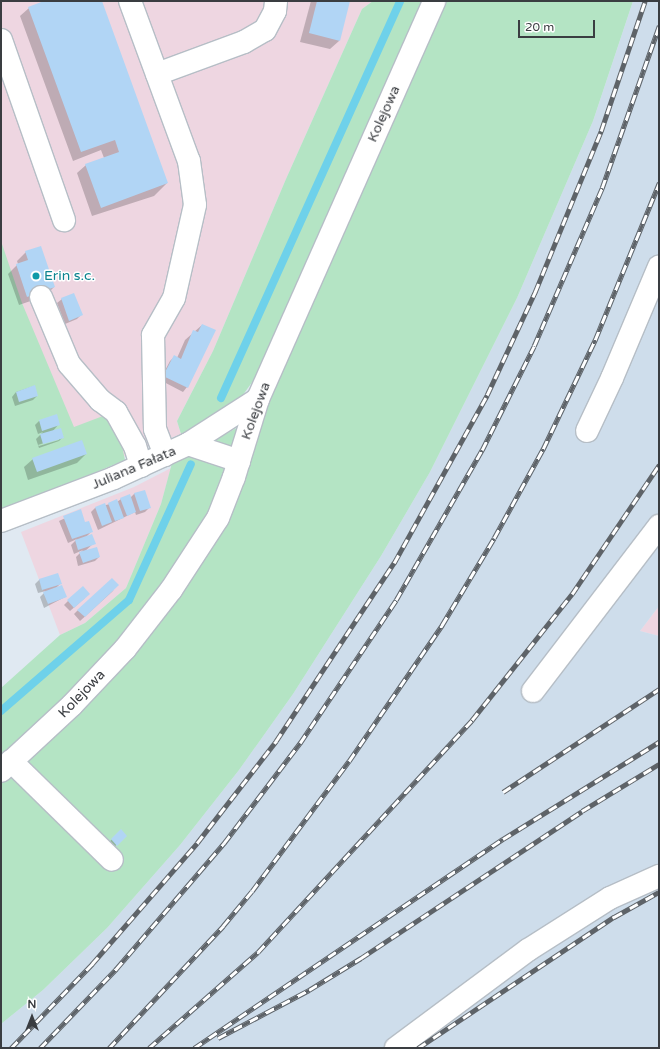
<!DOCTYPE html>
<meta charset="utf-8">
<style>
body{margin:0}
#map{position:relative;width:660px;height:1049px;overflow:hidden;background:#e0e9f2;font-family:"Varela Round",sans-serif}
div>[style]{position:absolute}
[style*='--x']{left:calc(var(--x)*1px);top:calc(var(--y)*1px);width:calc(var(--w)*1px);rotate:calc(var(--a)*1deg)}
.industrial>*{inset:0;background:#eed6e1}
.built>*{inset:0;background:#ceddeb}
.green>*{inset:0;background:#b4e4c4}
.shadow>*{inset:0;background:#0003}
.stream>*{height:8px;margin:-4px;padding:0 4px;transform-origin:4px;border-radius:4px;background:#6ed1ea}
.building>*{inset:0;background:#b1d5f5}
.roads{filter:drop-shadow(1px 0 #b6bec6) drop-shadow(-1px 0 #b6bec6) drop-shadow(0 1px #b6bec6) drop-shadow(0 -1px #b6bec6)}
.minor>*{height:22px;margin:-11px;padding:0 11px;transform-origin:11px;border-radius:11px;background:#fff}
.rail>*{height:4.5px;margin-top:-2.25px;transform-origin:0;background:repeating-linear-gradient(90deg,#fff 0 9px,#5e6368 0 18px);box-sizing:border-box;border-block:1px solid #5e6368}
.dots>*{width:11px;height:11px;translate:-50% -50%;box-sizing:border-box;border:2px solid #fff;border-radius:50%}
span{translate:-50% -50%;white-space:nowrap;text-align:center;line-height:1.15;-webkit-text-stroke:3px #fff;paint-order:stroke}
.street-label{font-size:14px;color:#3a3d41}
.culture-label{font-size:14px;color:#0d838f}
.left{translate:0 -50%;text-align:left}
.frame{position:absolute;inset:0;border:2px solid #3a3d41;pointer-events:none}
.north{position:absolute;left:12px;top:997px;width:40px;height:40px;-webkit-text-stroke:3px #fff;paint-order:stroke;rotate:0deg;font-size:11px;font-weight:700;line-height:16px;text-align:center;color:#3a3d41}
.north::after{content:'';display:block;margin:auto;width:14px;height:18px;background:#3a3d41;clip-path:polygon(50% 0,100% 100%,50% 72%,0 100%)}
.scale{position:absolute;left:518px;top:20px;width:77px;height:18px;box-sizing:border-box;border:2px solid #3a3d41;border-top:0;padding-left:5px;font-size:12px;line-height:14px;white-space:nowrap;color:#3a3d41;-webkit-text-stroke:3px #fff;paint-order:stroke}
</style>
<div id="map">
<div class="industrial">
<i style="clip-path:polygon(1px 1px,373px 1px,362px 9px,286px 179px,213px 351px,177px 421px,181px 434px,1px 504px)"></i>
<i style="clip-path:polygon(171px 468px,161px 504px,126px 588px,85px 623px,60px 635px,21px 532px,134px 487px)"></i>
<i style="clip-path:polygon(659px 606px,659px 636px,640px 631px)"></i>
</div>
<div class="built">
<i style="clip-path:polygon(633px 1px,659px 1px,659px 606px,640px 631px,659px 636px,659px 1048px,1px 1048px,1px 1024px,43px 990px,107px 928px,180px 845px,239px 770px,293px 694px,381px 556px,430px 472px,517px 298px,593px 121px)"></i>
</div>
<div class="green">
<i style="clip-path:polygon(373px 1px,422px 1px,258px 374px,240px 399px,216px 416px,181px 434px,177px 421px,213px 351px,286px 179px,362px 9px)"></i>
<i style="clip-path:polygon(446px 1px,633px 1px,593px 121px,517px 298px,430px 472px,381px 556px,293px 694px,239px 770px,180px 845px,107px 928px,43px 990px,1px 1024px,1px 688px,60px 635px,85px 623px,126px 588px,161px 504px,172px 463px,259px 416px)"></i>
<i style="clip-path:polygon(1px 241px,22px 303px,74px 427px,103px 416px,114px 426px,121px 441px,125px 460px,1px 512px)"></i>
</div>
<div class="shadow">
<i style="clip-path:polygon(47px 1px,101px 1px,167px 183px,154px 196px,92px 216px,77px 173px,86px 165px,104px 158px,101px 150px,73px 161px,20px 16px,29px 8px)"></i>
<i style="clip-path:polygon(311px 1px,349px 1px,339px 41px,330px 49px,300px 42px)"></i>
<i style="clip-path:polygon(26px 252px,54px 287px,45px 296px,19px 305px,8px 274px,18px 264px,17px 261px)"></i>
<i style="clip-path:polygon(62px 299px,81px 315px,77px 319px,65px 324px,57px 303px)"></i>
<i style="clip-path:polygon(202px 325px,187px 387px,183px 392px,160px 380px,170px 361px,174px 357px,177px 358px,185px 340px)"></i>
<i style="clip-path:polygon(34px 386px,37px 396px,33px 400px,15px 406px,12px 397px,16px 392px)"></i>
<i style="clip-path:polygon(evenodd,39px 421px,59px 424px,52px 432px,63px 437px,59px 441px,39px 448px,36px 439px,43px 432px,38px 434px,35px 425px,39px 421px,59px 438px,59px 440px,39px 446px,38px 445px,59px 438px)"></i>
<i style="clip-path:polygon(86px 454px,77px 463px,28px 480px,24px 467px,33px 459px)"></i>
<i style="clip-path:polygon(135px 493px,149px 508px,145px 512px,136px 515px,135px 512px,98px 530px,91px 512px,95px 508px,117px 502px,121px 499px,130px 498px)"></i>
<i style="clip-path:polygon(80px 511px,84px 523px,92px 531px,85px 538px,94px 543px,84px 552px,99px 557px,95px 561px,78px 566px,76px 557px,83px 550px,74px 554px,71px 545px,77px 539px,68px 543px,59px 521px)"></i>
<i style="clip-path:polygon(40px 579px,60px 584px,55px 589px,65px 597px,44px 608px,40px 597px,46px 591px,38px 593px,35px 584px)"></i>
<i style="clip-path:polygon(114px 590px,80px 621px,74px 614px,78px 610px)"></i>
<i style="clip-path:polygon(85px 598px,70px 611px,64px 605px,68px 601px)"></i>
<i style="clip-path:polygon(121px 831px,126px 836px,112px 849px,107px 844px)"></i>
</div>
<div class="stream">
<i style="--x:221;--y:398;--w:435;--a:-65.7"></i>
<i style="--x:1;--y:711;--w:169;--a:-40.9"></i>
<i style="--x:129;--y:600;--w:149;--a:-65.5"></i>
</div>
<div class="building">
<i style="clip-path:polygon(44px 1px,102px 1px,168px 183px,101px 208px,85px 164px,119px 152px,115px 140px,81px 152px,28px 7px)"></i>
<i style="clip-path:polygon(317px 1px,350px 1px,340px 41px,309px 33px)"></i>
<i style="clip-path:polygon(41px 246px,55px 287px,27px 297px,16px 264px,28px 260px,25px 251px)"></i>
<i style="clip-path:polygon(74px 293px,83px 315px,69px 321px,61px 298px)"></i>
<i style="clip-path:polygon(202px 324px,216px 330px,188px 388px,163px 376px,174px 355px,181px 359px,193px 330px,198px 332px)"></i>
<i style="clip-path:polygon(35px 385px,38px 396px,19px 402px,16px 392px)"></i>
<i style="clip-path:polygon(57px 414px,60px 425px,42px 431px,39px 420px)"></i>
<i style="clip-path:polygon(61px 428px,64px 438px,43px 444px,40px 434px)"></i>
<i style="clip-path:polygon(82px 440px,87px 454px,37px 472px,32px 458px)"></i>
<i style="clip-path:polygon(145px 490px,151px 508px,140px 511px,134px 493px)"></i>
<i style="clip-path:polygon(130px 494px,136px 512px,127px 516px,120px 498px)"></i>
<i style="clip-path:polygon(117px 499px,124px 518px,115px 521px,108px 503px)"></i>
<i style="clip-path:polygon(105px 503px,112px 522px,102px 526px,95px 507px)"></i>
<i style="clip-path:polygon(81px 509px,85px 522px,89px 521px,93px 532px,72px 539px,63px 516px)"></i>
<i style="clip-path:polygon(92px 534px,96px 544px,78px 550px,75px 540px)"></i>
<i style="clip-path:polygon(97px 547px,100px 557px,83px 563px,79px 552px)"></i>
<i style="clip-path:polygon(58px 573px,62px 584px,42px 590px,39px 579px)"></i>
<i style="clip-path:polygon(112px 578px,119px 585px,85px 617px,77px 610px)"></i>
<i style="clip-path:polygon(62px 585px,67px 597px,48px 604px,43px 592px)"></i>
<i style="clip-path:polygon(83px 586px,90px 594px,74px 608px,67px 600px)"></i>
<i style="clip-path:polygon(121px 829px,127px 836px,117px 846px,111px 839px)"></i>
</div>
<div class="roads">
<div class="minor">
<i style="--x:130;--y:1;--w:171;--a:69.8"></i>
<i style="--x:189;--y:161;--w:44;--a:82.2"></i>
<i style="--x:195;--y:205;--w:95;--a:102.7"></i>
<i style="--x:174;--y:298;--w:43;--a:119.6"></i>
<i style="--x:153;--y:335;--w:94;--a:88.8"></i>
<i style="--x:155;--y:429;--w:28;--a:69"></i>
<i style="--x:1;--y:40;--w:191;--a:70.7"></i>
<i style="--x:157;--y:74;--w:93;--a:-20.2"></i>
<i style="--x:244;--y:42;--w:24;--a:-30"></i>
<i style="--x:265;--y:30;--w:21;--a:-62"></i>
<i style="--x:275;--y:11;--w:10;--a:-84"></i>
<i style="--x:41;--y:297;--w:73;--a:67.3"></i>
<i style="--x:69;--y:364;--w:48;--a:49.3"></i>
<i style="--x:100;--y:400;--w:20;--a:37"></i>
<i style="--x:116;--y:412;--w:39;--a:61"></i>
<i style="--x:135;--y:446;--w:21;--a:73"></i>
<i style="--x:587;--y:431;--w:59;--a:-64.7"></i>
<i style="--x:612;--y:378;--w:121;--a:-67.1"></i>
<i style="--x:188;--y:444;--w:54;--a:18.4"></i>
<i style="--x:1;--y:521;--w:121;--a:-20.8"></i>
<i style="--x:114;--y:478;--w:81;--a:-24.7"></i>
<i style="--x:188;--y:444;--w:83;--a:-32.7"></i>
<i style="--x:533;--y:691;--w:208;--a:-52.6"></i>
<i style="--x:11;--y:761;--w:141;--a:44.4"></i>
<i style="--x:1;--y:771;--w:97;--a:-42.9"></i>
<i style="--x:72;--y:705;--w:77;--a:-46.6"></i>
<i style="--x:125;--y:649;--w:75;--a:-52.1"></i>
<i style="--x:171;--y:590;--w:86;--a:-56.9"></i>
<i style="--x:218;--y:518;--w:44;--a:-68.7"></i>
<i style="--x:234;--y:477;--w:82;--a:-72.9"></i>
<i style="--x:258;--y:399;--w:435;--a:-66.1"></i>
<i style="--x:396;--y:1048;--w:164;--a:-36.6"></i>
<i style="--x:528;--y:950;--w:97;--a:-32.4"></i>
<i style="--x:610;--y:898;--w:54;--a:-24.2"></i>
</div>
</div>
<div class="rail">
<i style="--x:503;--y:792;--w:187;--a:-33.4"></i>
<i style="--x:218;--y:1038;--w:103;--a:-27.8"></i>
<i style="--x:309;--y:990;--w:61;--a:-31.6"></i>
<i style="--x:361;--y:958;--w:265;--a:-33.6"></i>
<i style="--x:582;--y:811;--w:90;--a:-31.4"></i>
<i style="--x:11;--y:1048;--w:117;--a:-46"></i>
<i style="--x:92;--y:964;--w:160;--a:-49"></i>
<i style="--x:197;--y:843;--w:129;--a:-52.2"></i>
<i style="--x:276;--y:741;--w:214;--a:-56.5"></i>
<i style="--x:394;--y:563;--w:192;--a:-61"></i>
<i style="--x:487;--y:395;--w:114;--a:-65"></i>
<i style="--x:535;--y:292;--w:174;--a:-67.7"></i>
<i style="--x:601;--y:131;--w:137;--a:-71.3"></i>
<i style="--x:40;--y:1048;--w:110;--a:-46.1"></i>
<i style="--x:116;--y:969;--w:166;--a:-49.4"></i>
<i style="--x:224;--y:843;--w:126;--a:-52.8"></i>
<i style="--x:300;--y:743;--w:172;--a:-56.1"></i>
<i style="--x:396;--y:600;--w:173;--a:-60.2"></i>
<i style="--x:482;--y:450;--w:116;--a:-63.4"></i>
<i style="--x:534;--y:346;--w:172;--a:-66.7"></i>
<i style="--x:602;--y:188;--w:172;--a:-70.6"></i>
<i style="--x:109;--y:1048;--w:167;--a:-46.9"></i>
<i style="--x:223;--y:926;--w:45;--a:-50.4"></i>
<i style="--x:252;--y:891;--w:162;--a:-53.3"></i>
<i style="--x:349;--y:761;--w:165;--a:-55.6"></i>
<i style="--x:442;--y:625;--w:101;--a:-59.1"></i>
<i style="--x:494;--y:538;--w:102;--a:-61.2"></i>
<i style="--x:543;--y:449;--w:121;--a:-64.5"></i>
<i style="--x:595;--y:340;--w:170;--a:-67.8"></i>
<i style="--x:149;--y:1048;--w:145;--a:-41.4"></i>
<i style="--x:258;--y:952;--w:316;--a:-47.3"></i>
<i style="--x:472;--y:720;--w:161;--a:-51.6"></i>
<i style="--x:572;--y:594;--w:156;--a:-56"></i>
<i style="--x:194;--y:1048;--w:373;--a:-34.1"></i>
<i style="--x:503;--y:839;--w:184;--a:-31.9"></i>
<i style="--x:418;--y:1048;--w:236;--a:-33.8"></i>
<i style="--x:614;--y:917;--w:51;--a:-29.1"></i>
</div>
<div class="dots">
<i style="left:36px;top:276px;background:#0f9aa8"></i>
</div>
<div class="street-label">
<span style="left:384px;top:114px;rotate:-66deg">Kolejowa</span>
<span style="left:256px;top:411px;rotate:-70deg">Kolejowa</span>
<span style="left:134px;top:468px;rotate:-23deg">Juliana Fałata</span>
<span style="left:82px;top:694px;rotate:-46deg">Kolejowa</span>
</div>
<div class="culture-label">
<span class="left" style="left:44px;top:276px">Erin s.c.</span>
</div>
<div class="frame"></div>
<div class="north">N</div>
<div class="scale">20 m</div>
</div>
